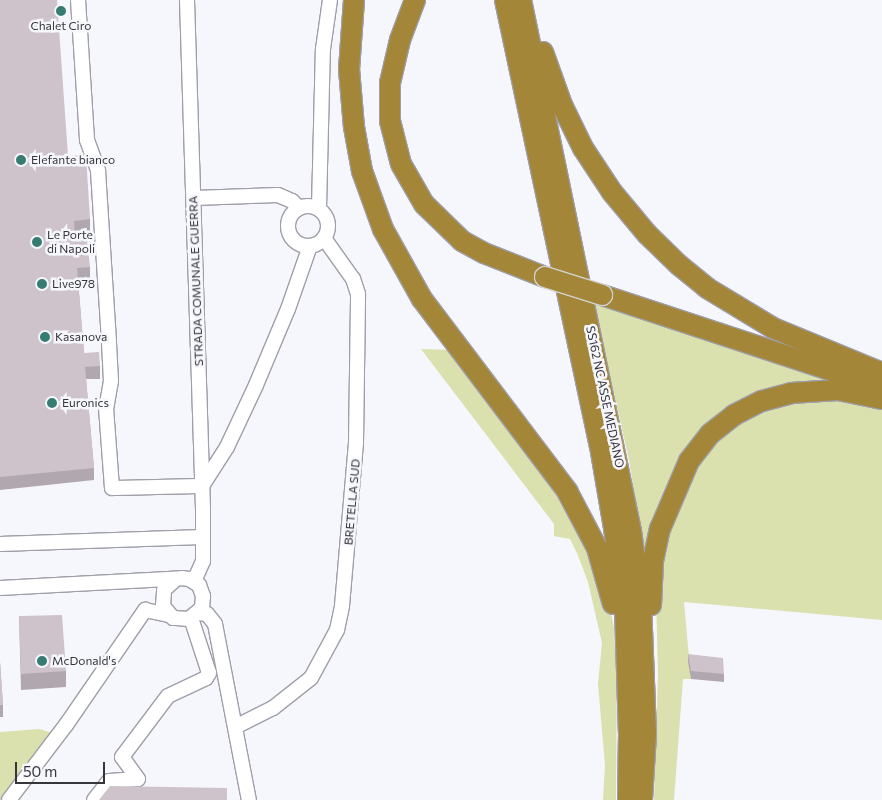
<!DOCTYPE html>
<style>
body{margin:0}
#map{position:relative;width:882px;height:800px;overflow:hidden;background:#f6f6fd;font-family:Commissioner,sans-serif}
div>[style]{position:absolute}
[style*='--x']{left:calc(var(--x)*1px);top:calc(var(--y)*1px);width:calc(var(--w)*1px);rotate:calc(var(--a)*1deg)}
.green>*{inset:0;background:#dae1ae}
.roads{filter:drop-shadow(1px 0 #9f9ea9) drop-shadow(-1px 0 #9f9ea9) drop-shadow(0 1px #9f9ea9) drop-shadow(0 -1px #9f9ea9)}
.minor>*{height:14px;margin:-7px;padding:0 7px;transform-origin:7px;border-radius:7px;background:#fff}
.minor>.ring{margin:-7px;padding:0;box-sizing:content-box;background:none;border:14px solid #fff;border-radius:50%}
.highway>*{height:20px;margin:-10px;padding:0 10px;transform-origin:10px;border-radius:10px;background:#a48639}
.bridges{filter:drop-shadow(1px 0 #d3d3d4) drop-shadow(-1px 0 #d3d3d4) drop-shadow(0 1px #d3d3d4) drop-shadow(0 -1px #d3d3d4)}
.highway-bridge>*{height:20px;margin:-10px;padding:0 10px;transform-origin:10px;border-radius:10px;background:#a48639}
.wall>*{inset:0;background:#b1a8af}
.building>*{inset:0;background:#cec3cb}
.dots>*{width:14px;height:14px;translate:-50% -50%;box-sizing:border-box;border:2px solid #f6f6fd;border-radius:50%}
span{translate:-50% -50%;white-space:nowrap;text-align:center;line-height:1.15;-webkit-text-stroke:5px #f6f6fd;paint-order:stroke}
.poi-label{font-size:12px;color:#36363a}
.left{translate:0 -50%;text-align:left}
.street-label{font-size:12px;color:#36363a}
.scale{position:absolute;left:15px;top:762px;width:90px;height:22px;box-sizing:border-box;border:2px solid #36363a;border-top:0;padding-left:6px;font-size:15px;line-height:18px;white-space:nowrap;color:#36363a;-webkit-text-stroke:4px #f6f6fd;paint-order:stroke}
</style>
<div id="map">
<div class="green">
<i style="clip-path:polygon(593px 301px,817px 372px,842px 386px,727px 414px,645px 561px,629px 460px)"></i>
<i style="clip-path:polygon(421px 349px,452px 350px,558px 486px,603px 575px,614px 628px,617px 669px,616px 800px,603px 800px,605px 765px,598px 684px,602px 643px,588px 582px,577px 553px,570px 539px,554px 536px,554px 524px)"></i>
<i style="clip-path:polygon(833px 396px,882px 407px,882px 620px,684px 602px,691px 679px,683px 679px,674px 800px,654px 800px,658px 675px,656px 594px,669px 521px,695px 462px,732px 422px,781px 401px)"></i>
<i style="clip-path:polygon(39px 729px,53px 733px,0 800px,0 732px)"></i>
</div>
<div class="roads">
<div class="minor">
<i style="--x:78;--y:0;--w:140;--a:86.3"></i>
<i style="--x:87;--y:140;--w:33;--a:70"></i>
<i style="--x:98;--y:171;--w:172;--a:86.3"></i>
<i style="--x:109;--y:343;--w:38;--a:87"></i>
<i style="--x:111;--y:381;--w:27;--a:100"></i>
<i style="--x:106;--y:408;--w:80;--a:85.7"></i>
<i style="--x:112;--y:488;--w:90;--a:-1.3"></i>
<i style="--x:187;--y:0;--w:509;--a:88.2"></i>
<i style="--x:203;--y:509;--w:52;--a:90"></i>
<i style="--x:203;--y:561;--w:22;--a:114"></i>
<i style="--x:194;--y:198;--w:84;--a:-2"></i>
<i style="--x:278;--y:195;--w:15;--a:23"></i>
<i style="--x:292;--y:201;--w:10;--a:45"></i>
<i class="ring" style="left:288px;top:206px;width:26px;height:26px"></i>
<i style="--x:319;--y:208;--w:159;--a:-88.6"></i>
<i style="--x:323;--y:49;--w:49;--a:-81.9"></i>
<i style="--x:202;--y:486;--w:46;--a:-57.3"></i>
<i style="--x:227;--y:447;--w:68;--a:-64.9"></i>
<i style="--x:256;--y:385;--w:82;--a:-67.2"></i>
<i style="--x:288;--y:309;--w:67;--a:-70.8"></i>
<i style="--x:0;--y:544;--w:202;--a:-2"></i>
<i style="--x:0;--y:588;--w:182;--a:-3.1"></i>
<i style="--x:182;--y:578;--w:7;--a:8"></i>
<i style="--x:189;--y:579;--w:12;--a:31"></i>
<i style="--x:199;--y:585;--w:12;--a:70"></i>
<i style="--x:203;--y:596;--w:12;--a:95"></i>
<i style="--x:202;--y:608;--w:17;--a:140"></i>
<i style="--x:189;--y:619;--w:16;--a:-176"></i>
<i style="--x:173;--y:618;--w:16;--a:-130"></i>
<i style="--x:163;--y:606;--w:16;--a:-86"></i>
<i style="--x:164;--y:590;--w:16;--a:-43"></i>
<i style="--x:198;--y:613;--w:9;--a:6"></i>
<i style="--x:207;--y:614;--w:13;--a:51"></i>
<i style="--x:215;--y:624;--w:179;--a:79.1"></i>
<i style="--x:237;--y:726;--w:40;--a:-26.6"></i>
<i style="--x:273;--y:708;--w:48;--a:-38.3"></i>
<i style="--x:311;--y:678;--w:55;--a:-61.6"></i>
<i style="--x:337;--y:630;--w:25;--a:-78"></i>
<i style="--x:342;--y:606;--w:164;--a:-85.1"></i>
<i style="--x:356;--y:443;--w:149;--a:-89.2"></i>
<i style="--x:358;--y:294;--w:16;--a:-108"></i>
<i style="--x:353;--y:279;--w:50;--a:-125.3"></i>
<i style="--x:9;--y:800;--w:94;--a:-52.8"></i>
<i style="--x:66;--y:725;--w:140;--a:-55.5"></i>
<i style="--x:145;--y:610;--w:25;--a:12"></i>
<i style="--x:94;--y:800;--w:24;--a:-52"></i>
<i style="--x:109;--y:781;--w:29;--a:-4"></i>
<i style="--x:138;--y:779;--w:27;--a:-126"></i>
<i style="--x:122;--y:757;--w:76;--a:-53"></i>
<i style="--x:168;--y:696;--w:42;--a:-25.3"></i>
<i style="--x:206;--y:678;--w:6;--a:-59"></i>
<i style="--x:209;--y:673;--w:58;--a:-108.1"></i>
</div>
<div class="highway">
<i style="--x:354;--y:0;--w:69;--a:94.1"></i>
<i style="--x:349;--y:69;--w:58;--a:85.1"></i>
<i style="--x:354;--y:127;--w:45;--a:79.7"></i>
<i style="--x:362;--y:171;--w:62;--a:70.1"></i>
<i style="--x:383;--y:229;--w:80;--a:60.9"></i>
<i style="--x:422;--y:299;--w:241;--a:52.9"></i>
<i style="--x:567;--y:491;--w:64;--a:62.2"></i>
<i style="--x:597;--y:548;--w:58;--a:74.1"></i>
<i style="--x:415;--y:0;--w:43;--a:110.6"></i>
<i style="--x:400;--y:40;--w:44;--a:103.1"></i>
<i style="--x:390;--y:83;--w:38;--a:90"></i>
<i style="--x:390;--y:121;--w:44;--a:75.7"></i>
<i style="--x:401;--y:164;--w:46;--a:60.1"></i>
<i style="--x:424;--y:204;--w:53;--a:44.2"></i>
<i style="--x:462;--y:241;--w:25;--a:29"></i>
<i style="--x:484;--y:253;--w:66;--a:21.5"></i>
<i style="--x:505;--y:0;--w:456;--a:78"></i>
<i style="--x:600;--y:446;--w:83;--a:80.3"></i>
<i style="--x:614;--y:528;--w:81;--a:82.2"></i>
<i style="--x:625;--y:608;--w:126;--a:88.2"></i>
<i style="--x:629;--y:734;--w:66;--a:90.9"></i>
<i style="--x:521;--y:0;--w:542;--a:78.3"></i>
<i style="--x:631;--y:531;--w:73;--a:82.1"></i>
<i style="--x:641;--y:603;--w:131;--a:87.8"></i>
<i style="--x:646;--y:734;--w:66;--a:93.5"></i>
<i style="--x:543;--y:52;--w:56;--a:70.3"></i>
<i style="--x:562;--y:105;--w:48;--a:64"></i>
<i style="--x:583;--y:148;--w:53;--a:56.6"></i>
<i style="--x:612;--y:192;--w:55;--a:50.2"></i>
<i style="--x:647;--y:234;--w:45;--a:44.1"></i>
<i style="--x:679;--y:265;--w:36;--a:39"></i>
<i style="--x:707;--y:288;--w:77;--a:31.2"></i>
<i style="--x:773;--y:328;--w:118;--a:22.4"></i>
<i style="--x:602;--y:295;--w:295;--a:18.2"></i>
<i style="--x:651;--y:605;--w:44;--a:-87.4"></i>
<i style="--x:653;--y:561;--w:33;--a:-78"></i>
<i style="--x:660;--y:529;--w:74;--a:-66.9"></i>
<i style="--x:689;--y:461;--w:34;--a:-52"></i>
<i style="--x:710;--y:434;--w:31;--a:-38"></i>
<i style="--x:734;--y:415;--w:31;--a:-27"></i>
<i style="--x:762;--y:401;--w:30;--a:-15"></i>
<i style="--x:791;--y:393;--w:47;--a:-3.7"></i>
<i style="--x:838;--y:390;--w:45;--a:11.6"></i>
</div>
</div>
<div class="bridges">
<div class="highway-bridge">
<i style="--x:545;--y:277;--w:60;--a:17.5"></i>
</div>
</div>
<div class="wall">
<i style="clip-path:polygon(0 0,68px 156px,90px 219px,90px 231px,75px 233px,75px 239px,90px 267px,90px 279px,78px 280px,84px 353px,100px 366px,100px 379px,86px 379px,94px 468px,94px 480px,0 490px)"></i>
<i style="clip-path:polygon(19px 616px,66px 671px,66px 687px,21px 690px)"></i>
<i style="clip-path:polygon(688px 654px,724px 674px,724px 682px,691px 679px,688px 662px)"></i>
<i style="clip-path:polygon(0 662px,3px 705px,3px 717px,0 717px)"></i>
</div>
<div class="building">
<i style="clip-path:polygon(0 0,57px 0,68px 156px,86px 155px,90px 219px,74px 221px,75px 239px,87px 238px,90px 267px,77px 268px,84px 353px,99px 352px,100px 366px,85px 367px,94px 468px,0 477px)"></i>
<i style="clip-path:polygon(62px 615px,66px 671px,21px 674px,19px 616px)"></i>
<i style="clip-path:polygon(688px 654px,723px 658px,724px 674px,691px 671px)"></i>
<i style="clip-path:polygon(0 662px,3px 705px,0 705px)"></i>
<i style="clip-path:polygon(110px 786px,227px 788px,227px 800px,99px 800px)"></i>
</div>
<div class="dots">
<i style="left:61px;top:11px;background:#377c72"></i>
<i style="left:21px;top:160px;background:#377c72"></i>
<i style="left:37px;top:242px;background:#377c72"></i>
<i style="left:42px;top:284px;background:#377c72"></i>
<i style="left:45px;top:337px;background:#377c72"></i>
<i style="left:52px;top:403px;background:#377c72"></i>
<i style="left:42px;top:661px;background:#377c72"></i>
</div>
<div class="poi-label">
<span style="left:61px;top:26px">Chalet Ciro</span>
<span class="left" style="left:31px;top:160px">Elefante bianco</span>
<span class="left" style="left:47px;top:242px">Le Porte<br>di Napoli</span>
<span class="left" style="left:52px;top:284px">Live978</span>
<span class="left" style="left:55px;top:337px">Kasanova</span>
<span class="left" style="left:62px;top:403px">Euronics</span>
<span class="left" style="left:52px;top:661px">McDonald's</span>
</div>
<div class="street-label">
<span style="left:196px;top:281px;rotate:-92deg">STRADA COMUNALE GUERRA</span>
<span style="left:605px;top:397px;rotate:78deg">SS162 NC ASSE MEDIANO</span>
<span style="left:352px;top:502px;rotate:-85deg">BRETELLA SUD</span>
</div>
<div class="scale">50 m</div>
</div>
